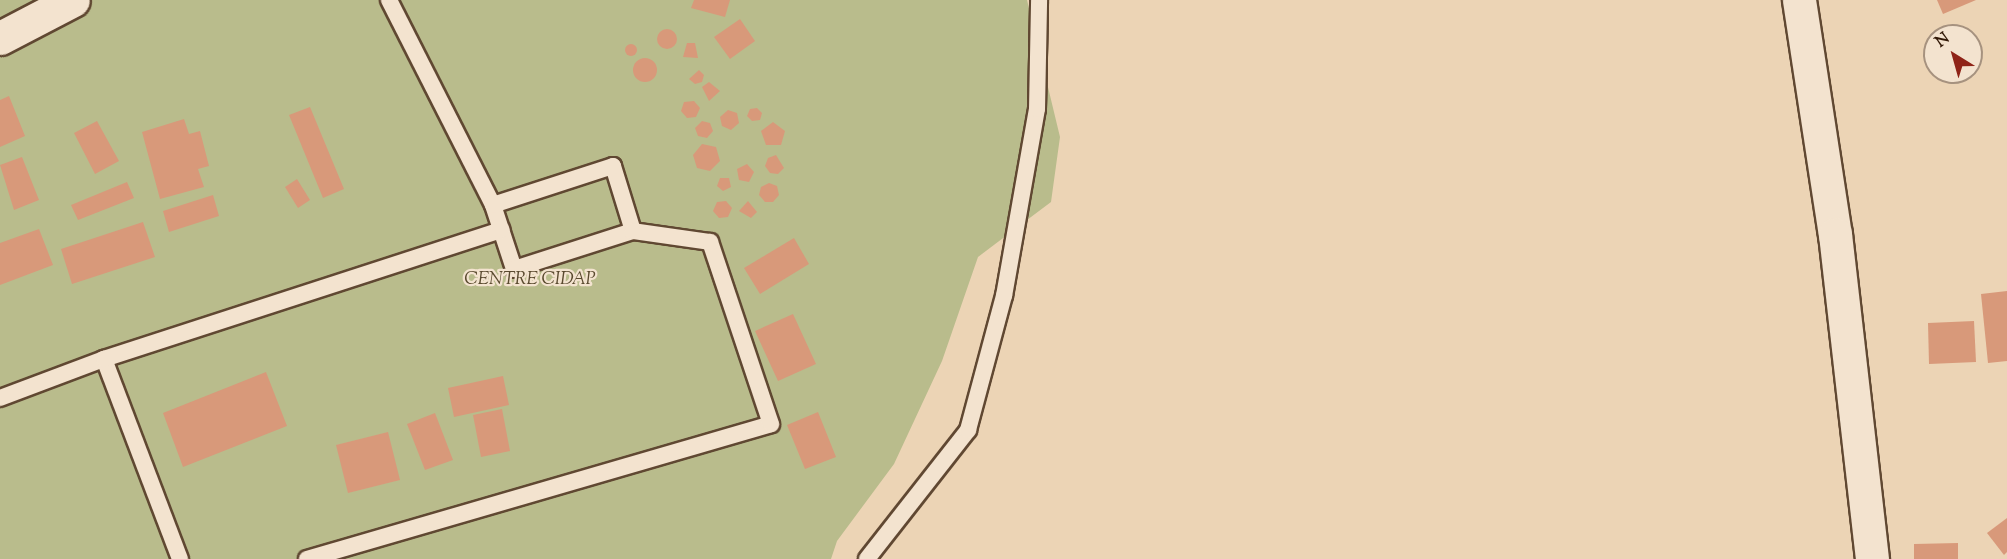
<!DOCTYPE html>
<style>
body{margin:0}
#map{position:relative;width:2007px;height:559px;overflow:hidden;background:#ecd4b5;font-family:"Sorts Mill Goudy",serif}
div>[style]{position:absolute}
[style*='--x']{left:calc(var(--x)*1px);top:calc(var(--y)*1px);width:calc(var(--w)*1px);rotate:calc(var(--a)*1deg)}
.green>*{inset:0;background:#b9bc8c}
.building>*{inset:0;background:#d8997a}
.round{border-radius:50%}
.roads{filter:drop-shadow(2px 0 #604832) drop-shadow(-2px 0 #604832) drop-shadow(0 2px #604832) drop-shadow(0 -2px #604832)}
.lane>*{height:16px;margin:-8px;padding:0 8px;transform-origin:8px;border-radius:8px;background:#f3e3cf}
.street>*{height:33px;margin:-16.5px;padding:0 16.5px;transform-origin:16.5px;border-radius:16.5px;background:#f3e3cf}
span{translate:-50% -50%;white-space:nowrap;text-align:center;line-height:1.15;-webkit-text-stroke:4.5px #f3e3cf;paint-order:stroke}
.park-label{font-size:18px;color:#5a4a2f;font-style:italic}
.north{position:absolute;left:1923px;top:24px;width:60px;height:60px;box-sizing:border-box;background:#f3e3cf;border:2px solid #a6927f;border-radius:50%;rotate:323deg;font-size:16px;font-weight:700;line-height:24px;text-align:center;color:#321907}
.north::after{content:'';display:block;margin:auto;width:21px;height:27px;background:#8f2418;clip-path:polygon(50% 0,100% 100%,50% 72%,0 100%)}
</style>
<div id="map">
<div class="green">
<i style="clip-path:polygon(0 0,1027px 0,1060px 137px,1051px 202px,978px 257px,942px 361px,894px 464px,837px 541px,831px 559px,0 559px)"></i>
</div>
<div class="building">
<i style="clip-path:polygon(694px 0,730px 0,725px 17px,691px 8px)"></i>
<i style="clip-path:polygon(1937px 0,1976px 0,1943px 14px)"></i>
<i style="clip-path:polygon(740px 19px,755px 41px,730px 59px,714px 37px)"></i>
<i class="round" style="left:657px;top:29px;width:20px;height:20px"></i>
<i style="clip-path:polygon(687px 43px,695px 43px,698px 58px,683px 57px)"></i>
<i class="round" style="left:625px;top:44px;width:12px;height:12px"></i>
<i class="round" style="left:633px;top:58px;width:24px;height:24px"></i>
<i style="clip-path:polygon(699px 70px,704px 75px,702px 82px,695px 84px,689px 79px)"></i>
<i style="clip-path:polygon(709px 82px,720px 91px,709px 101px,702px 87px)"></i>
<i style="clip-path:polygon(9px 96px,25px 136px,0 147px,0 100px)"></i>
<i style="clip-path:polygon(694px 101px,700px 108px,696px 117px,687px 118px,681px 111px,684px 102px)"></i>
<i style="clip-path:polygon(310px 107px,344px 189px,323px 198px,289px 115px)"></i>
<i style="clip-path:polygon(757px 108px,762px 113px,760px 120px,752px 121px,747px 116px,750px 109px)"></i>
<i style="clip-path:polygon(728px 110px,737px 113px,739px 123px,731px 130px,722px 126px,720px 117px)"></i>
<i style="clip-path:polygon(184px 119px,189px 134px,200px 131px,209px 166px,198px 169px,204px 187px,160px 199px,142px 132px)"></i>
<i style="clip-path:polygon(97px 121px,119px 161px,95px 174px,74px 133px)"></i>
<i style="clip-path:polygon(702px 121px,710px 123px,713px 131px,707px 138px,698px 136px,695px 128px)"></i>
<i style="clip-path:polygon(773px 122px,785px 131px,781px 145px,766px 145px,761px 131px)"></i>
<i style="clip-path:polygon(702px 144px,716px 147px,720px 161px,710px 171px,697px 168px,693px 155px)"></i>
<i style="clip-path:polygon(776px 155px,784px 168px,778px 174px,770px 173px,765px 166px,768px 158px)"></i>
<i style="clip-path:polygon(22px 157px,39px 200px,14px 210px,0 165px)"></i>
<i style="clip-path:polygon(747px 164px,754px 172px,749px 182px,739px 180px,737px 169px)"></i>
<i style="clip-path:polygon(720px 178px,729px 178px,731px 187px,723px 191px,717px 186px)"></i>
<i style="clip-path:polygon(297px 179px,310px 200px,298px 208px,285px 187px)"></i>
<i style="clip-path:polygon(127px 182px,134px 198px,78px 220px,71px 205px)"></i>
<i style="clip-path:polygon(769px 183px,777px 186px,779px 195px,773px 202px,765px 202px,759px 195px,761px 187px)"></i>
<i style="clip-path:polygon(213px 195px,219px 216px,169px 232px,163px 211px)"></i>
<i style="clip-path:polygon(726px 201px,732px 208px,728px 217px,719px 218px,713px 211px,717px 202px)"></i>
<i style="clip-path:polygon(748px 201px,757px 212px,751px 218px,739px 211px)"></i>
<i style="clip-path:polygon(143px 222px,155px 257px,72px 284px,61px 249px)"></i>
<i style="clip-path:polygon(39px 229px,53px 265px,0 285px,0 243px)"></i>
<i style="clip-path:polygon(794px 238px,809px 264px,760px 294px,744px 268px)"></i>
<i style="clip-path:polygon(2007px 291px,2007px 361px,1988px 363px,1981px 294px)"></i>
<i style="clip-path:polygon(793px 314px,816px 364px,778px 381px,755px 331px)"></i>
<i style="clip-path:polygon(1974px 321px,1976px 362px,1929px 364px,1928px 323px)"></i>
<i style="clip-path:polygon(266px 372px,287px 426px,183px 467px,163px 413px)"></i>
<i style="clip-path:polygon(503px 376px,509px 405px,454px 417px,448px 388px)"></i>
<i style="clip-path:polygon(502px 409px,510px 451px,481px 457px,473px 415px)"></i>
<i style="clip-path:polygon(818px 412px,836px 457px,805px 469px,787px 425px)"></i>
<i style="clip-path:polygon(435px 413px,453px 460px,425px 470px,407px 424px)"></i>
<i style="clip-path:polygon(388px 432px,400px 480px,348px 493px,336px 445px)"></i>
<i style="clip-path:polygon(2007px 518px,2007px 552px,2004px 555px,1987px 533px)"></i>
<i style="clip-path:polygon(1958px 543px,1958px 559px,1914px 559px,1914px 544px)"></i>
</div>
<div class="roads">
<div class="lane">
<i style="--x:389;--y:0;--w:230;--a:63.1"></i>
<i style="--x:493;--y:205;--w:67;--a:71.8"></i>
<i style="--x:514;--y:269;--w:125;--a:-17.7"></i>
<i style="--x:633;--y:231;--w:68;--a:-107.1"></i>
<i style="--x:613;--y:166;--w:126;--a:162"></i>
<i style="--x:104;--y:359;--w:214;--a:69.2"></i>
<i style="--x:0;--y:398;--w:111;--a:-20.6"></i>
<i style="--x:104;--y:359;--w:418;--a:-18"></i>
<i style="--x:307;--y:559;--w:483;--a:-16.2"></i>
<i style="--x:771;--y:424;--w:192;--a:-108.5"></i>
<i style="--x:710;--y:242;--w:78;--a:-171.9"></i>
<i style="--x:867;--y:559;--w:164;--a:-51.9"></i>
<i style="--x:968;--y:430;--w:139;--a:-75"></i>
<i style="--x:1004;--y:296;--w:190;--a:-80"></i>
<i style="--x:1037;--y:109;--w:109;--a:-88.9"></i>
</div>
<div class="street">
<i style="--x:1799;--y:0;--w:237;--a:81.3"></i>
<i style="--x:1835;--y:234;--w:327;--a:83.5"></i>
<i style="--x:0;--y:38;--w:82;--a:-27.5"></i>
</div>
</div>
<div class="park-label">
<span style="left:530px;top:280px">CENTRE CIDAP</span>
</div>
<div class="north">N</div>
</div>
